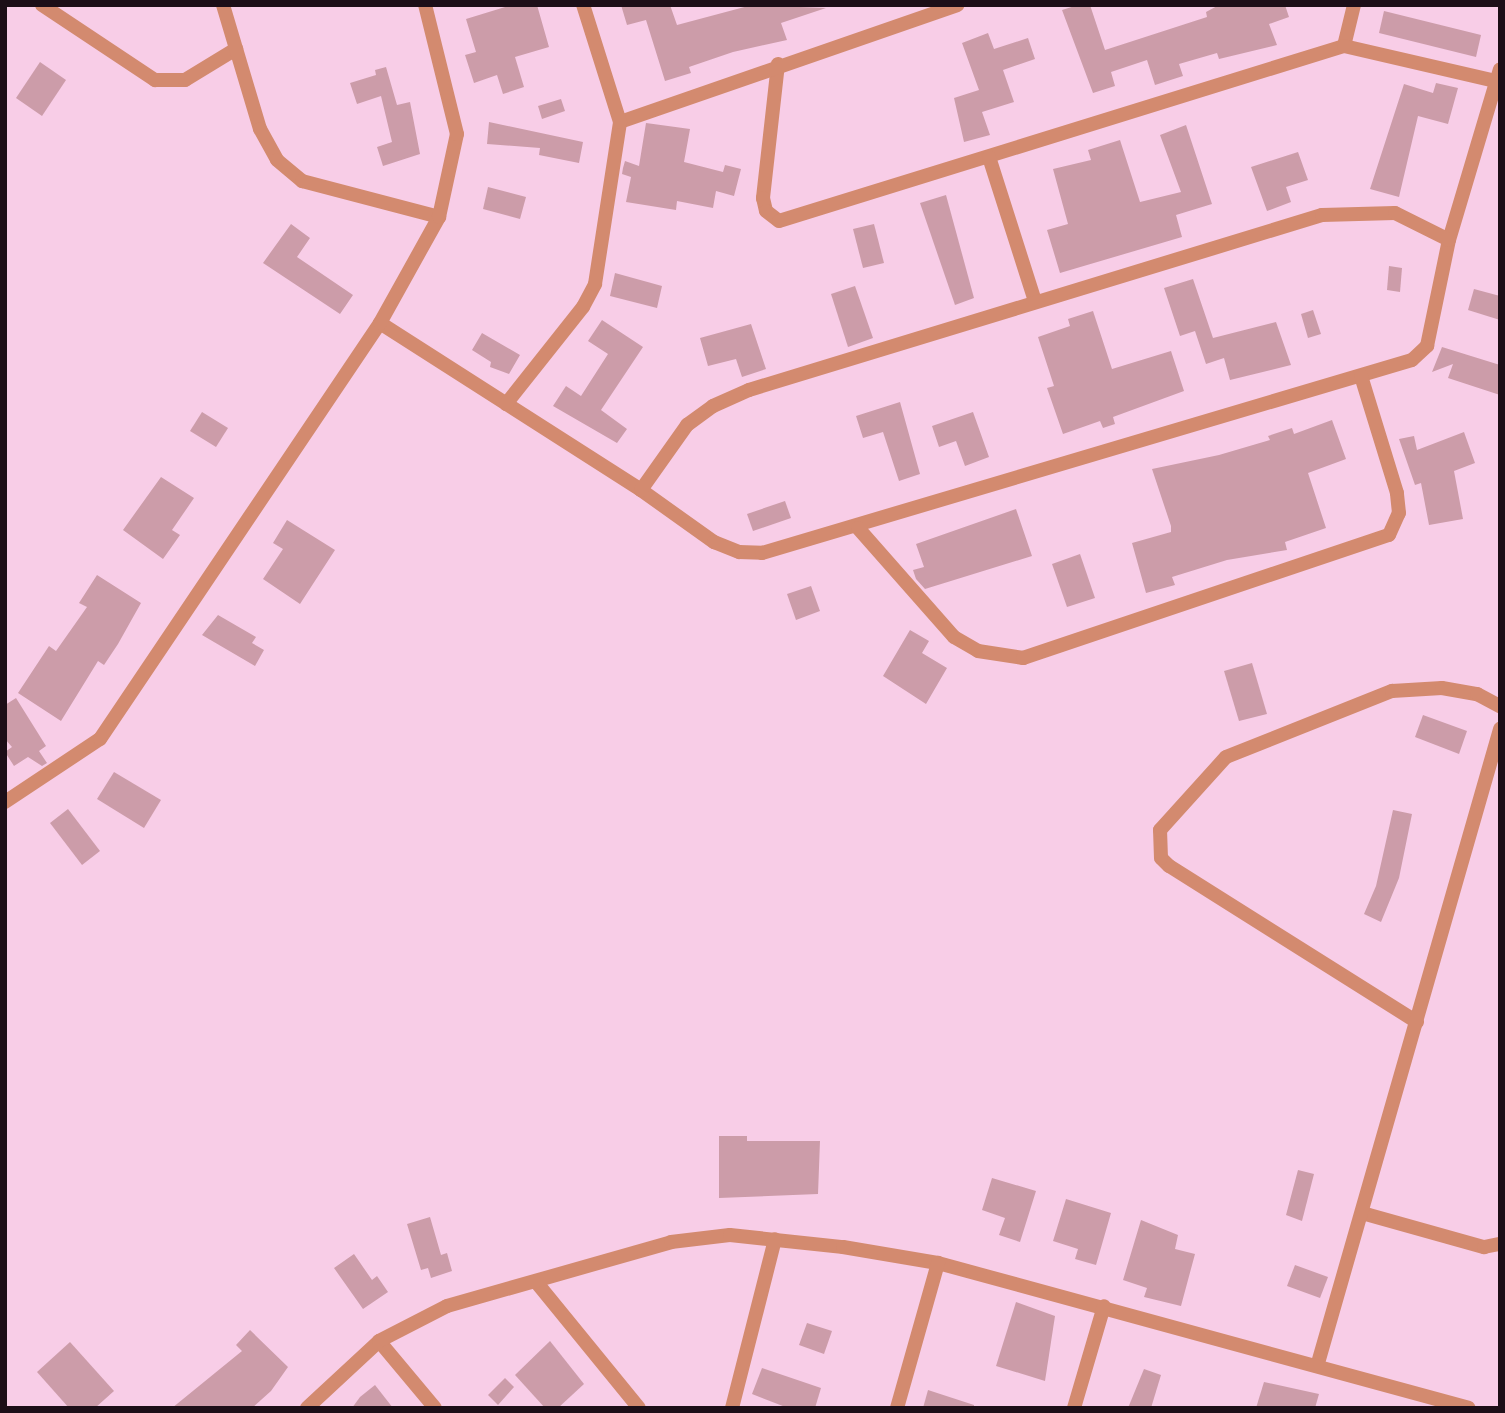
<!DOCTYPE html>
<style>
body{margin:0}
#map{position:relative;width:1505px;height:1413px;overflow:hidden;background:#f8cde7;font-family:"PT Sans",sans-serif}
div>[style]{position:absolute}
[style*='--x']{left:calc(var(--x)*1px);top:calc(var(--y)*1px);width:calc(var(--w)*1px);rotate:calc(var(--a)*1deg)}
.building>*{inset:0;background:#cc9ca9}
.minor>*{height:14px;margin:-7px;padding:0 7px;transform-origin:7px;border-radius:7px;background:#d38a6f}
span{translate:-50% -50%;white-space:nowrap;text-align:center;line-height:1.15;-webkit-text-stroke:5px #fae0f0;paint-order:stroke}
.frame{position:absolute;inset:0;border:7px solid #1c0e17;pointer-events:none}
</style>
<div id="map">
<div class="building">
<i style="clip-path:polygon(512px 5px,537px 5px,549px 47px,515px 57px,524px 87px,503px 94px,497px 75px,474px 83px,465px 55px,476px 52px,466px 19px)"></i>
<i style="clip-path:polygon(621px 5px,670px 5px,677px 25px,752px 5px,826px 8px,781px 23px,787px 40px,733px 52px,689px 67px,691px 73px,665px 81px,646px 20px,627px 25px)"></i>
<i style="clip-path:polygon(1078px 5px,1090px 5px,1105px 50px,1207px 17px,1206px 12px,1219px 5px,1285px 5px,1289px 17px,1269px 24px,1277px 45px,1219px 59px,1217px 53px,1179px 64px,1183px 76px,1155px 85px,1147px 60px,1111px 72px,1115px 86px,1093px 93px,1062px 10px)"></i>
<i style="clip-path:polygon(1384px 11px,1481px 35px,1476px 57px,1379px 33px)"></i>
<i style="clip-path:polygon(988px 33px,994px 49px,1028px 38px,1035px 59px,1003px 70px,1014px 102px,982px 112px,990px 135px,964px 142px,954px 98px,979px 90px,962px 43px)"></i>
<i style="clip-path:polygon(40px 62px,66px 80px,42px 116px,16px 98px)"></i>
<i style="clip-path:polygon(386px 67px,397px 105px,410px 102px,420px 154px,383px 166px,377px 147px,392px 142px,381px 96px,357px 104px,350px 83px,376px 75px,375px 70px)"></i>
<i style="clip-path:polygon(1436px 83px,1458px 88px,1448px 124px,1418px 116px,1399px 197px,1370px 189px,1404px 84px,1433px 93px)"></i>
<i style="clip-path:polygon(561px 99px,565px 111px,542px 119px,538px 106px)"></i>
<i style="clip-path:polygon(489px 122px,583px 142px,579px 163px,539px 155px,540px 148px,487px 144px)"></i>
<i style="clip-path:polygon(646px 123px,690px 129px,684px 162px,723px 172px,725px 165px,741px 169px,734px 196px,716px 191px,713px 208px,677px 201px,676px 210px,626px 202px,631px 177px,622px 174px,623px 168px,625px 161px,639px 166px)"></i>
<i style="clip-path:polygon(1186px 125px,1212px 204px,1176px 215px,1182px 237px,1060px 273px,1047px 230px,1068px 224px,1053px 169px,1091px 160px,1088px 150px,1120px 140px,1140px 202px,1181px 192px,1160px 135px)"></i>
<i style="clip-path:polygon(1298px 152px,1308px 180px,1286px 187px,1291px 202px,1267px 211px,1251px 167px)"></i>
<i style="clip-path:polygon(488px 187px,526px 197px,520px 219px,483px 209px)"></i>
<i style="clip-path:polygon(946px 195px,974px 298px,955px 305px,920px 203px)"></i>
<i style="clip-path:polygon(291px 224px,310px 238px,297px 257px,353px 295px,340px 314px,263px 263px)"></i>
<i style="clip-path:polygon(874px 224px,884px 263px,863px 268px,853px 229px)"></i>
<i style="clip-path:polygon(1389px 266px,1402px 268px,1400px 292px,1387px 290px)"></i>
<i style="clip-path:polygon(615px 273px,662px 286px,657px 308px,610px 296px)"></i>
<i style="clip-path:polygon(1193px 279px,1213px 338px,1276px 322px,1291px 365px,1230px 380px,1224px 358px,1206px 364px,1195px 331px,1180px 336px,1164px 288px)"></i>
<i style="clip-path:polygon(855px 286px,873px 338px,848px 347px,831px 294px)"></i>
<i style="clip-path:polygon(1474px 289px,1500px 296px,1500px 320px,1468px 310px)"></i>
<i style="clip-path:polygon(1313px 310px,1321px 334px,1308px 338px,1301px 314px)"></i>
<i style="clip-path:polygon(1093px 311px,1112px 369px,1171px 351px,1184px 391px,1113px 417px,1115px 424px,1103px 428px,1100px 421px,1063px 434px,1047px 388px,1054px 386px,1038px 337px,1070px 326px,1068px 319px)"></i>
<i style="clip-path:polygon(602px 320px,643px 347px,601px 410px,627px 429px,617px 443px,553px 406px,566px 386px,581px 396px,608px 354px,588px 341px)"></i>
<i style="clip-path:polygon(751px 324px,766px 369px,742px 377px,736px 359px,708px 366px,700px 338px)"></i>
<i style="clip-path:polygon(482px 333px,520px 355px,509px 374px,490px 367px,491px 362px,472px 350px)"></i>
<i style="clip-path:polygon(1442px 347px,1500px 365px,1500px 395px,1448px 378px,1453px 364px,1432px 372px)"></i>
<i style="clip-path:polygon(900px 402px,920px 474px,899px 481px,883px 432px,863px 438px,856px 416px)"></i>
<i style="clip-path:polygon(202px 412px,228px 428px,216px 447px,190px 431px)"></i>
<i style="clip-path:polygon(973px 412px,989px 457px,965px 466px,956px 441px,939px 447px,932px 426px)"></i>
<i style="clip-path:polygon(1332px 420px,1346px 459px,1308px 473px,1326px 528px,1285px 542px,1287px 550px,1227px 560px,1172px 577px,1175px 585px,1146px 593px,1132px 543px,1171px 532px,1171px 526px,1152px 469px,1219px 455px,1270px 440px,1268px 436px,1292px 428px,1294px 434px)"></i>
<i style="clip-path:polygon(1464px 432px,1475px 463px,1454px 471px,1463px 519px,1429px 525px,1421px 483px,1415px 485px,1399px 439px,1414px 436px,1417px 450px)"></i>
<i style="clip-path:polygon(161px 477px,194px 498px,172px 530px,180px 535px,163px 559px,123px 530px)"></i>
<i style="clip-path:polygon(785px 501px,791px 518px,753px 531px,747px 514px)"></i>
<i style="clip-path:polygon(1016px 509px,1032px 556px,925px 589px,916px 579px,913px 570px,924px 567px,916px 544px)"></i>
<i style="clip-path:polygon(287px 520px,335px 550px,300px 604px,263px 579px,283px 549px,273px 543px)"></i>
<i style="clip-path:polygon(1080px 554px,1095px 598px,1067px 607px,1052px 564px)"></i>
<i style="clip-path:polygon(97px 575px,141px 603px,118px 644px,104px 665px,98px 661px,61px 721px,18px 693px,49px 646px,56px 651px,87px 607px,79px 603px)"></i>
<i style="clip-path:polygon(811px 586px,820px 611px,796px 620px,787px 594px)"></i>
<i style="clip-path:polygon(218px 615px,256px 637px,252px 643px,264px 650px,255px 666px,202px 635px)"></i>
<i style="clip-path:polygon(910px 630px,929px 641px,922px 653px,947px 668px,926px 704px,883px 676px)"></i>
<i style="clip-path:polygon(1252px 663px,1267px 714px,1239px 721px,1224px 671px)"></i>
<i style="clip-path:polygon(16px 698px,46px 746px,39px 751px,47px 763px,42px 766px,28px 757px,14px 766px,5px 752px,12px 747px,5px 739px,5px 705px)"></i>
<i style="clip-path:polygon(1423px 715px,1467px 731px,1459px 754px,1415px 737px)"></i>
<i style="clip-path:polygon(114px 772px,161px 800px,144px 828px,97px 799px)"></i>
<i style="clip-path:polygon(68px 809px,100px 851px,82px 865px,50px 823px)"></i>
<i style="clip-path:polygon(1393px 810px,1412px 814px,1399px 878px,1381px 922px,1364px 914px,1376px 886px)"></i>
<i style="clip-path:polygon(719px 1136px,747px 1136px,747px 1141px,820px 1141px,818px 1194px,719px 1198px)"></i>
<i style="clip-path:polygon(1298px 1170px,1314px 1174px,1302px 1221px,1286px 1215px)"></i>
<i style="clip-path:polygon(992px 1178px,1036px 1191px,1020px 1242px,999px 1235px,1005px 1218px,982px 1210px)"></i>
<i style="clip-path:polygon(1066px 1199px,1111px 1213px,1096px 1265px,1075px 1259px,1078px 1249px,1053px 1241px)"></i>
<i style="clip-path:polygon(430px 1217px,441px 1255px,447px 1253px,452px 1271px,431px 1278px,428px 1268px,421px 1270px,407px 1224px)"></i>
<i style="clip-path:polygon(1141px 1220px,1178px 1235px,1175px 1249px,1195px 1254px,1181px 1306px,1144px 1297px,1147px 1288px,1123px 1280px)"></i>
<i style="clip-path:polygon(354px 1254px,372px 1280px,377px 1276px,388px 1292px,363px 1309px,334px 1268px)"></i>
<i style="clip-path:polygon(1295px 1265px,1328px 1277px,1320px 1298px,1287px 1286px)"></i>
<i style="clip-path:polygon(1016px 1302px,1055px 1316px,1045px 1381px,996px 1366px)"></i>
<i style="clip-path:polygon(807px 1323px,832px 1331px,824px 1354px,799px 1345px)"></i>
<i style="clip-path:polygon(250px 1330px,288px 1367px,271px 1391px,252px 1408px,172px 1408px,242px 1351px,236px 1345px)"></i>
<i style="clip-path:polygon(550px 1341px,584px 1384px,558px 1408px,545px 1408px,515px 1375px)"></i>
<i style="clip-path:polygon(70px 1342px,114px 1391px,95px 1408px,69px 1408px,37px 1372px)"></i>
<i style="clip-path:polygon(762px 1368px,821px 1388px,815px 1408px,788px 1408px,752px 1394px)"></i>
<i style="clip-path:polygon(1144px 1369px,1161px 1375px,1151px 1408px,1128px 1408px)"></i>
<i style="clip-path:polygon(505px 1378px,514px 1387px,498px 1405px,488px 1395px)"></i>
<i style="clip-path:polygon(1264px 1382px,1319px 1394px,1315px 1408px,1256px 1408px)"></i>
<i style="clip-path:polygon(375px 1385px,393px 1408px,352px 1408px,360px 1397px)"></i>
<i style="clip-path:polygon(928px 1390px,974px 1405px,974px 1408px,923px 1408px)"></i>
</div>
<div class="minor">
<i style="--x:42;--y:5;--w:136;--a:33.6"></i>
<i style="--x:155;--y:80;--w:30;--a:0"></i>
<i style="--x:185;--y:80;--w:60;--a:-31.3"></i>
<i style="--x:223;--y:5;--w:129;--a:73.4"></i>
<i style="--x:260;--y:129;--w:35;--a:61"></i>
<i style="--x:277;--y:160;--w:33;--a:40"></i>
<i style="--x:302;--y:181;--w:142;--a:14.7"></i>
<i style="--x:1344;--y:46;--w:42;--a:-76.3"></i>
<i style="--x:778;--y:64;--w:135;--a:96.4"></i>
<i style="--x:763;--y:198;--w:13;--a:77"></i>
<i style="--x:766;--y:211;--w:16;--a:38"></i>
<i style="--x:779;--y:221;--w:591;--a:-17.21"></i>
<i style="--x:1344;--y:46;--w:156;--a:13"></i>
<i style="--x:620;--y:122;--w:357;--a:-19.1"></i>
<i style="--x:989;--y:157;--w:151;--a:72.3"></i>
<i style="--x:380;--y:323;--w:310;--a:32.6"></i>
<i style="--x:641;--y:490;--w:90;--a:35.5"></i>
<i style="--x:714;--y:542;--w:27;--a:22"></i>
<i style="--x:739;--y:552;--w:23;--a:2"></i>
<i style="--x:762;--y:553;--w:678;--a:-16.54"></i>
<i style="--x:1412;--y:360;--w:21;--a:-43"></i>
<i style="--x:1427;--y:346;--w:108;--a:-78.3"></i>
<i style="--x:1449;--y:240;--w:178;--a:-73.4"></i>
<i style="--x:506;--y:404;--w:124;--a:-51.6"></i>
<i style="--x:583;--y:307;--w:26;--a:-62"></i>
<i style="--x:595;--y:284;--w:164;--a:-81.2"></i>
<i style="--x:620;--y:122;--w:123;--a:-107.5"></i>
<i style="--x:641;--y:490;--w:80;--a:-54.7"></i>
<i style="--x:687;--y:425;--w:32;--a:-36"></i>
<i style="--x:713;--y:406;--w:39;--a:-24"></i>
<i style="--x:749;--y:390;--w:599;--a:-16.98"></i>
<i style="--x:1322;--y:215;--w:73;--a:-1.6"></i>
<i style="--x:1395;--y:213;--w:60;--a:26.6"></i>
<i style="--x:858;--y:528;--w:145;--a:48.6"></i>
<i style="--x:954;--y:637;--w:28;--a:30"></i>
<i style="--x:978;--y:651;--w:46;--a:8.8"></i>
<i style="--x:1023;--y:658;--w:386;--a:-18.6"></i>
<i style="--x:1389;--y:535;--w:24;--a:-66"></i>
<i style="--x:1399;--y:513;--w:20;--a:-96"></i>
<i style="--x:1397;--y:493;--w:122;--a:-107.1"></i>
<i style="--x:5;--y:802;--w:114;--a:-33.6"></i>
<i style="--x:100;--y:739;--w:501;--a:-56.06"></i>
<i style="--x:380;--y:323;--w:121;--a:-60.9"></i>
<i style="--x:439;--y:217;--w:85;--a:-77.8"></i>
<i style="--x:457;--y:134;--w:133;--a:-103.9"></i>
<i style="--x:1417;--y:1022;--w:293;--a:-147.8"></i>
<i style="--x:1169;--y:866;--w:11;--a:-135"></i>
<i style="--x:1161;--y:858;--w:28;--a:-92"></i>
<i style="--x:1160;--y:830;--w:98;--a:-47.9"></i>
<i style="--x:1226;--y:757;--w:179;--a:-21.7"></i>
<i style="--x:1392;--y:691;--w:50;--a:-3.4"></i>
<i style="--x:1442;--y:688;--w:36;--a:10"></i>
<i style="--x:1477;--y:694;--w:26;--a:28"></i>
<i style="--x:1362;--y:1213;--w:127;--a:15.6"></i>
<i style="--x:1484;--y:1247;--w:16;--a:-11"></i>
<i style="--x:537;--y:1283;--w:161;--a:50.8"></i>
<i style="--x:379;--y:1341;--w:87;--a:50.1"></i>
<i style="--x:1318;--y:1363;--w:660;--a:-73.98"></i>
<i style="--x:307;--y:1408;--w:98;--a:-42.9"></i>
<i style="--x:379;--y:1341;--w:76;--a:-27.2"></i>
<i style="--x:447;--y:1306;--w:233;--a:-15.9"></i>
<i style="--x:671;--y:1242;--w:59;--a:-6.8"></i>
<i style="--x:730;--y:1235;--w:114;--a:6.1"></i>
<i style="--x:843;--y:1247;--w:96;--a:9.6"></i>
<i style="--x:938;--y:1263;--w:550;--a:15.27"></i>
<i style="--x:732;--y:1408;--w:174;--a:-75.7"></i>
<i style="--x:897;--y:1408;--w:151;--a:-74.2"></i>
<i style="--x:1074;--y:1408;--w:106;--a:-73.6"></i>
</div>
<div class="frame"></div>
</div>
